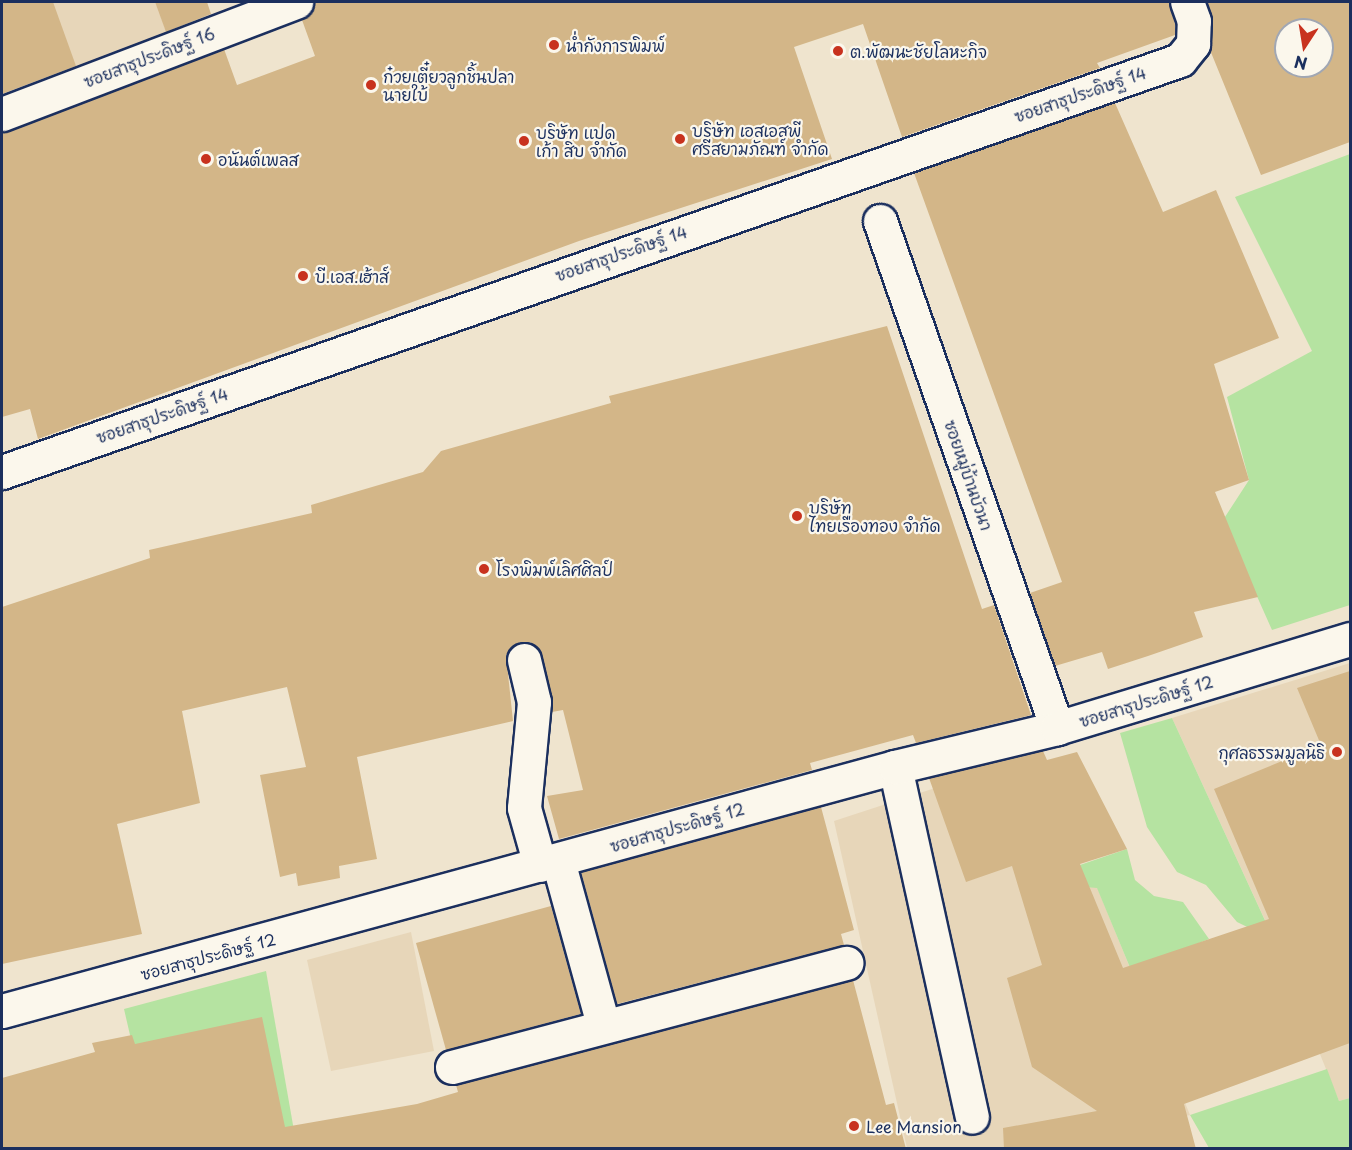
<!DOCTYPE html>
<meta charset="utf-8">
<style>
body{margin:0}
#map{position:relative;width:1352px;height:1150px;overflow:hidden;background:#efe4ce;font-family:"Playpen Sans","Playpen Sans Thai",sans-serif}
div>[style]{position:absolute}
[style*='--x']{left:calc(var(--x)*1px);top:calc(var(--y)*1px);width:calc(var(--w)*1px);rotate:calc(var(--a)*1deg)}
.built>*{inset:0;background:#e7d6b9}
.green>*{inset:0;background:#b5e3a1}
.building>*{inset:0;background:#d3b688}
.roads{filter:drop-shadow(2px 0 #1b2f5e) drop-shadow(-2px 0 #1b2f5e) drop-shadow(0 2px #1b2f5e) drop-shadow(0 -2px #1b2f5e)}
.minor>*{height:33px;margin:-16.5px;padding:0 16.5px;transform-origin:16.5px;border-radius:16.5px;background:#fbf7ec}
.dots>*{width:16px;height:16px;translate:-50% -50%;box-sizing:border-box;border:3px solid #fbf7ec;border-radius:50%}
span{translate:-50% -50%;white-space:nowrap;text-align:center;line-height:1.15;-webkit-text-stroke:4.5px #fbf7ec;paint-order:stroke}
.poi-label{font-size:16px;color:#1b2f5e}
.left{translate:0 -50%;text-align:left}
.right{translate:-100% -50%;text-align:right}
.street-label{font-size:16px;color:#1b2f5e}
.frame{position:absolute;inset:0;border:3px solid #1b2f5e;pointer-events:none}
.north{position:absolute;left:1274px;top:18px;width:60px;height:60px;box-sizing:border-box;background:#fbf7ec;border:2px solid #a1a7b3;border-radius:50%;rotate:192deg;font-size:16px;font-weight:700;line-height:24px;text-align:center;color:#1b2f5e}
.north::after{content:'';display:block;margin:auto;width:21px;height:27px;background:#c8321e;clip-path:polygon(50% 0,100% 100%,50% 72%,0 100%)}
</style>
<div id="map">
<div class="built">
<i style="clip-path:polygon(21px 2px,155px 2px,168px 36px,49px 79px)"></i>
<i style="clip-path:polygon(1350px 663px,1350px 1098px,1339px 1101px,1270px 931px,1172px 718px)"></i>
<i style="clip-path:polygon(978px 774px,1030px 882px,1097px 887px,1190px 1115px,1063px 1148px,907px 1148px,834px 821px)"></i>
<i style="clip-path:polygon(411px 932px,434px 1051px,331px 1071px,307px 960px)"></i>
</div>
<div class="green">
<i style="clip-path:polygon(1350px 154px,1350px 605px,1272px 630px,1223px 520px,1249px 480px,1227px 397px,1312px 351px,1235px 197px)"></i>
<i style="clip-path:polygon(1172px 718px,1274px 940px,1237px 922px,1206px 885px,1177px 872px,1147px 827px,1120px 733px)"></i>
<i style="clip-path:polygon(1127px 849px,1135px 880px,1154px 896px,1183px 902px,1209px 939px,1131px 970px,1097px 888px,1030px 882px)"></i>
<i style="clip-path:polygon(266px 971px,296px 1142px,156px 1148px,124px 1009px)"></i>
<i style="clip-path:polygon(1327px 1069px,1339px 1101px,1350px 1098px,1350px 1148px,1209px 1148px,1190px 1115px)"></i>
</div>
<div class="building">
<i style="clip-path:polygon(2px 2px,53px 2px,76px 66px,2px 94px)"></i>
<i style="clip-path:polygon(155px 2px,207px 2px,211px 14px,166px 32px)"></i>
<i style="clip-path:polygon(314px 2px,1169px 2px,1175px 24px,1175px 35px,1097px 63px,1100px 68px,902px 137px,863px 24px,794px 47px,832px 159px,579px 241px,38px 439px,30px 409px,2px 417px,2px 132px,224px 49px,237px 85px,315px 56px,302px 20px)"></i>
<i style="clip-path:polygon(evenodd,1207px 2px,1350px 2px,1350px 142px,1261px 175px,1210px 50px,1213px 22px,1207px 2px,1286px 30px,1322px 30px,1322px 66px,1286px 66px,1286px 30px)"></i>
<i style="clip-path:polygon(1115px 103px,1163px 212px,1216px 190px,1279px 338px,1214px 364px,1249px 480px,1215px 492px,1258px 597px,1194px 612px,1203px 637px,1148px 656px,1108px 669px,1102px 652px,1055px 666px,1030px 593px,1062px 582px,914px 173px)"></i>
<i style="clip-path:polygon(887px 326px,982px 609px,994px 605px,1031px 715px,916px 743px,913px 735px,810px 763px,812px 770px,559px 839px,547px 796px,583px 790px,563px 710px,552px 712px,542px 655px,530px 642px,520px 642px,506px 655px,513px 721px,357px 757px,377px 859px,339px 866px,340px 878px,298px 886px,296px 873px,280px 877px,260px 775px,306px 767px,287px 687px,182px 711px,200px 803px,117px 824px,142px 934px,2px 964px,2px 607px,150px 558px,149px 550px,312px 513px,311px 505px,423px 472px,441px 451px,611px 403px,609px 396px)"></i>
<i style="clip-path:polygon(1350px 671px,1350px 1043px,1184px 1104px,1196px 1149px,1004px 1149px,1003px 1128px,1097px 1111px,1032px 1067px,1007px 978px,1042px 965px,1012px 866px,966px 882px,929px 778px,1043px 751px,1047px 760px,1077px 752px,1127px 849px,1080px 864px,1123px 968px,1269px 919px,1214px 789px,1321px 745px,1297px 688px)"></i>
<i style="clip-path:polygon(821px 807px,854px 930px,841px 934px,844px 945px,617px 1004px,581px 872px)"></i>
<i style="clip-path:polygon(551px 906px,581px 1014px,446px 1050px,416px 943px)"></i>
<i style="clip-path:polygon(853px 980px,886px 1105px,894px 1103px,906px 1149px,2px 1149px,2px 1078px,95px 1052px,92px 1043px,132px 1035px,135px 1044px,262px 1017px,285px 1127px,417px 1104px,458px 1092px,456px 1085px)"></i>
</div>
<div class="roads">
<div class="minor">
<i style="--x:2;--y:114;--w:315;--a:-20.9"></i>
<i style="--x:880;--y:221;--w:537;--a:70.76"></i>
<i style="--x:2;--y:472;--w:1248;--a:-19.28"></i>
<i style="--x:1180;--y:60;--w:21;--a:-51"></i>
<i style="--x:1193;--y:44;--w:23;--a:-88"></i>
<i style="--x:1194;--y:21;--w:20;--a:-110"></i>
<i style="--x:524;--y:660;--w:43;--a:76.6"></i>
<i style="--x:534;--y:702;--w:106;--a:95.4"></i>
<i style="--x:524;--y:808;--w:59;--a:74.3"></i>
<i style="--x:895;--y:767;--w:358;--a:77.6"></i>
<i style="--x:558;--y:861;--w:169;--a:74.6"></i>
<i style="--x:2;--y:1011;--w:926;--a:-15.28"></i>
<i style="--x:895;--y:767;--w:167;--a:-13.5"></i>
<i style="--x:1057;--y:728;--w:306;--a:-16.9"></i>
<i style="--x:452;--y:1067;--w:408;--a:-14.8"></i>
</div>
</div>
<div class="dots">
<i style="left:554px;top:45px;background:#c8321e"></i>
<i style="left:838px;top:51px;background:#c8321e"></i>
<i style="left:371px;top:85px;background:#c8321e"></i>
<i style="left:680px;top:139px;background:#c8321e"></i>
<i style="left:524px;top:141px;background:#c8321e"></i>
<i style="left:206px;top:159px;background:#c8321e"></i>
<i style="left:303px;top:276px;background:#c8321e"></i>
<i style="left:797px;top:516px;background:#c8321e"></i>
<i style="left:484px;top:569px;background:#c8321e"></i>
<i style="left:1337px;top:752px;background:#c8321e"></i>
<i style="left:854px;top:1126px;background:#c8321e"></i>
</div>
<div class="poi-label">
<span class="left" style="left:566px;top:45px">น่ำกังการพิมพ์</span>
<span class="left" style="left:850px;top:51px">ต.พัฒนะชัยโลหะกิจ</span>
<span class="left" style="left:383px;top:85px">ก๋วยเตี๋ยวลูกชิ้นปลา<br>นายใบ้</span>
<span class="left" style="left:692px;top:139px">บริษัท เอสเอสพี<br>ศรีสยามภัณฑ์ จำกัด</span>
<span class="left" style="left:536px;top:141px">บริษัท แปด<br>เก้า สิบ จำกัด</span>
<span class="left" style="left:218px;top:159px">อนันต์เพลส</span>
<span class="left" style="left:315px;top:276px">บี.เอส.เฮ้าส์</span>
<span class="left" style="left:809px;top:516px">บริษัท<br>ไทยเรืองทอง จำกัด</span>
<span class="left" style="left:496px;top:569px">โรงพิมพ์เลิศศิลป์</span>
<span class="right" style="left:1325px;top:752px">กุศลธรรมมูลนิธิ</span>
<span class="left" style="left:866px;top:1126px">Lee Mansion</span>
</div>
<div class="street-label">
<span style="left:149px;top:57px;rotate:-21deg">ซอยสาธุประดิษฐ์ 16</span>
<span style="left:1080px;top:94px;rotate:-19deg">ซอยสาธุประดิษฐ์ 14</span>
<span style="left:621px;top:253px;rotate:-19deg">ซอยสาธุประดิษฐ์ 14</span>
<span style="left:162px;top:415px;rotate:-19deg">ซอยสาธุประดิษฐ์ 14</span>
<span style="left:969px;top:475px;rotate:71deg">ซอยหมู่บ้านบัวนา</span>
<span style="left:1146px;top:701px;rotate:-17deg">ซอยสาธุประดิษฐ์ 12</span>
<span style="left:677px;top:827px;rotate:-16deg">ซอยสาธุประดิษฐ์ 12</span>
<span style="left:208px;top:956px;rotate:-15deg">ซอยสาธุประดิษฐ์ 12</span>
</div>
<div class="frame"></div>
<div class="north">N</div>
</div>
